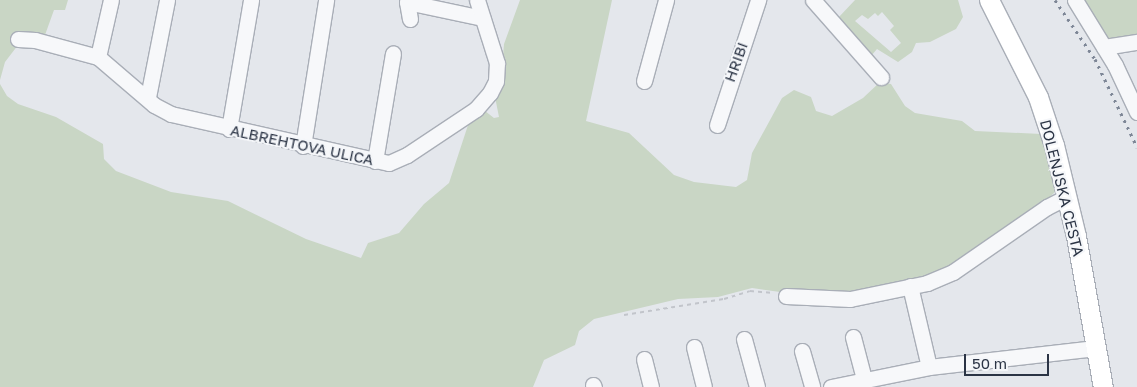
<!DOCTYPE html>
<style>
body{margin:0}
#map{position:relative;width:1137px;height:387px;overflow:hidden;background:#e4e7ec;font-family:"Golos Text",sans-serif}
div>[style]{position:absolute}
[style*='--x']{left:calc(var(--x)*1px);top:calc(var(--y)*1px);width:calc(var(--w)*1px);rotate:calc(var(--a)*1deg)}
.green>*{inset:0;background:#c9d6c5}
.path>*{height:2px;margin-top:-1px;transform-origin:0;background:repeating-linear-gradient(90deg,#c2c5cb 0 4px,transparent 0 8px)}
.roads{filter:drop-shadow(1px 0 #a9aeb7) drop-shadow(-1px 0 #a9aeb7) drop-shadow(0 1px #a9aeb7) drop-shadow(0 -1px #a9aeb7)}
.minor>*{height:15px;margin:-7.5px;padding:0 7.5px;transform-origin:7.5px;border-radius:7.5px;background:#f7f8fa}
.major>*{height:19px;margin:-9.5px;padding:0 9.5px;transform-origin:9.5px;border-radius:9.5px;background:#fff}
.rail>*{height:3px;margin-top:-1.5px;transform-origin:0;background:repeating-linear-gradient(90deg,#7d8696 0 2.5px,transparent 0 7.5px)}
span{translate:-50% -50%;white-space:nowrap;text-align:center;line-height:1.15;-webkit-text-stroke:4px #f4f6f9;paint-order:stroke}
.street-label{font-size:15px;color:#2b3445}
.scale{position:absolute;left:964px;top:354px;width:85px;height:22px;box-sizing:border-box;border:2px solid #2b3445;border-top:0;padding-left:6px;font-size:15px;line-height:18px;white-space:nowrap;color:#2b3445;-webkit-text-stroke:4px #f4f6f9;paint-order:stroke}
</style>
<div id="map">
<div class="green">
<i style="clip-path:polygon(0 0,68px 0,65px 10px,54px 10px,45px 35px,28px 32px,5px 62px,0 80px)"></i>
<i style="clip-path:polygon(520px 0,612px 0,586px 121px,629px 133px,674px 175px,694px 182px,736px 187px,747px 180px,752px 153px,782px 98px,794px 90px,811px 97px,816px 111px,832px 116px,863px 98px,880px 82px,891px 84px,905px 106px,915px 113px,962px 121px,975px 131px,1041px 134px,1055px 192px,1028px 218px,973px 257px,896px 287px,809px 296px,752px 288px,718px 297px,678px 299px,594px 319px,579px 331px,575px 345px,544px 360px,533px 387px,0 387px,0 84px,7px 96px,18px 104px,56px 117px,103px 144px,104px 159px,116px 171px,171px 192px,228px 201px,306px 239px,361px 258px,368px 243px,399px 233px,424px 204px,449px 183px,470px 119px,485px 111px,494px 118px,499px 117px,495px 97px,502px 69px,504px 44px)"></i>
<i style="clip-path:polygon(evenodd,855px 0,958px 0,963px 17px,956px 29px,930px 42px,916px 43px,912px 52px,898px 62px,877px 49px,871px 56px,838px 18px,855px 0,882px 12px,894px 26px,890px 30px,901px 43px,891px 52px,855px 21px,862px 15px,868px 19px,875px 13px,878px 16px,882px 12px)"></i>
<i style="clip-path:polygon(1081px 0,1137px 0,1137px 39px,1107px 41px)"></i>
</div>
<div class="path">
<i style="--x:624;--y:315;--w:101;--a:-9.1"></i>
<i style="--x:724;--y:299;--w:27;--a:-17"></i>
<i style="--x:750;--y:291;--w:24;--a:5"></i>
</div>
<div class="roads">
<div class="minor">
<i style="--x:813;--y:0;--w:103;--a:48.6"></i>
<i style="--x:1075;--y:0;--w:76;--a:58.4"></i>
<i style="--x:1115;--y:65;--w:52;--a:64.9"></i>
<i style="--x:410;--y:19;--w:17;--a:-100"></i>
<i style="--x:407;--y:2;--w:77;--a:12"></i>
<i style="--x:18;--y:39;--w:17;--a:3"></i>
<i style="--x:35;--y:40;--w:65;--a:15.1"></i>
<i style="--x:98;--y:57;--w:74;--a:40.6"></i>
<i style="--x:154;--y:105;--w:19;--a:28"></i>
<i style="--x:171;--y:114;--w:223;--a:12.7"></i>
<i style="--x:389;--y:163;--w:20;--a:-24"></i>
<i style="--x:407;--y:155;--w:83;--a:-33.7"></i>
<i style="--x:476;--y:109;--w:21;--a:-49"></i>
<i style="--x:490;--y:93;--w:13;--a:-63"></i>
<i style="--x:496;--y:81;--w:18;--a:-87"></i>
<i style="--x:497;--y:63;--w:66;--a:-107.6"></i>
<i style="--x:1104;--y:47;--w:33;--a:-9"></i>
<i style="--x:98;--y:57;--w:58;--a:-77.2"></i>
<i style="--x:644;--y:81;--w:84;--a:-74.8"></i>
<i style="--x:148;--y:97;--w:99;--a:-78.9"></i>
<i style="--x:717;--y:125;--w:132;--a:-71.8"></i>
<i style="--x:229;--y:129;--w:131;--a:-80.3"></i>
<i style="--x:303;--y:146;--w:148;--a:-81"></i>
<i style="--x:375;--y:161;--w:109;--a:-80.5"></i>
<i style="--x:910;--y:286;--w:83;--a:76.8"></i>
<i style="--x:786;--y:296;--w:64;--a:2.7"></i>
<i style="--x:850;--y:299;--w:79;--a:-11.7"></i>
<i style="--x:927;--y:283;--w:28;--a:-23"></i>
<i style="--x:953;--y:272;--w:114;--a:-34.7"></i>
<i style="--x:1047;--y:207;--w:22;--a:-27"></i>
<i style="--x:853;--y:337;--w:43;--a:75.3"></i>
<i style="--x:744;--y:339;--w:50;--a:74.8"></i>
<i style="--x:694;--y:347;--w:41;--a:76"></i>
<i style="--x:802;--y:351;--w:37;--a:74"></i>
<i style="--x:644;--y:359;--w:29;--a:76"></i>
<i style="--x:593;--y:385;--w:2;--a:63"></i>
<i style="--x:831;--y:387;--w:100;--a:-11.5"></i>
<i style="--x:929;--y:367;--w:169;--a:-6.5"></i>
</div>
<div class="major">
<i style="--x:989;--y:0;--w:109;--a:63.2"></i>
<i style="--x:1038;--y:97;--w:51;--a:71.6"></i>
<i style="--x:1054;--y:145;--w:94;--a:76.4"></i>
<i style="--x:1076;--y:236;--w:153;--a:79.9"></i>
</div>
</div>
<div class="rail">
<i style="--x:1055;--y:0;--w:71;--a:55.9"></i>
<i style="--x:1095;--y:59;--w:98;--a:64.5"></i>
</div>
<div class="street-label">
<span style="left:736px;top:62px;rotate:-70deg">HRIBI</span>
<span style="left:302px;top:145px;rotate:12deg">ALBREHTOVA ULICA</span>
<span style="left:1062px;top:188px;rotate:76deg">DOLENJSKA CESTA</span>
</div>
<div class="scale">50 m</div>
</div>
